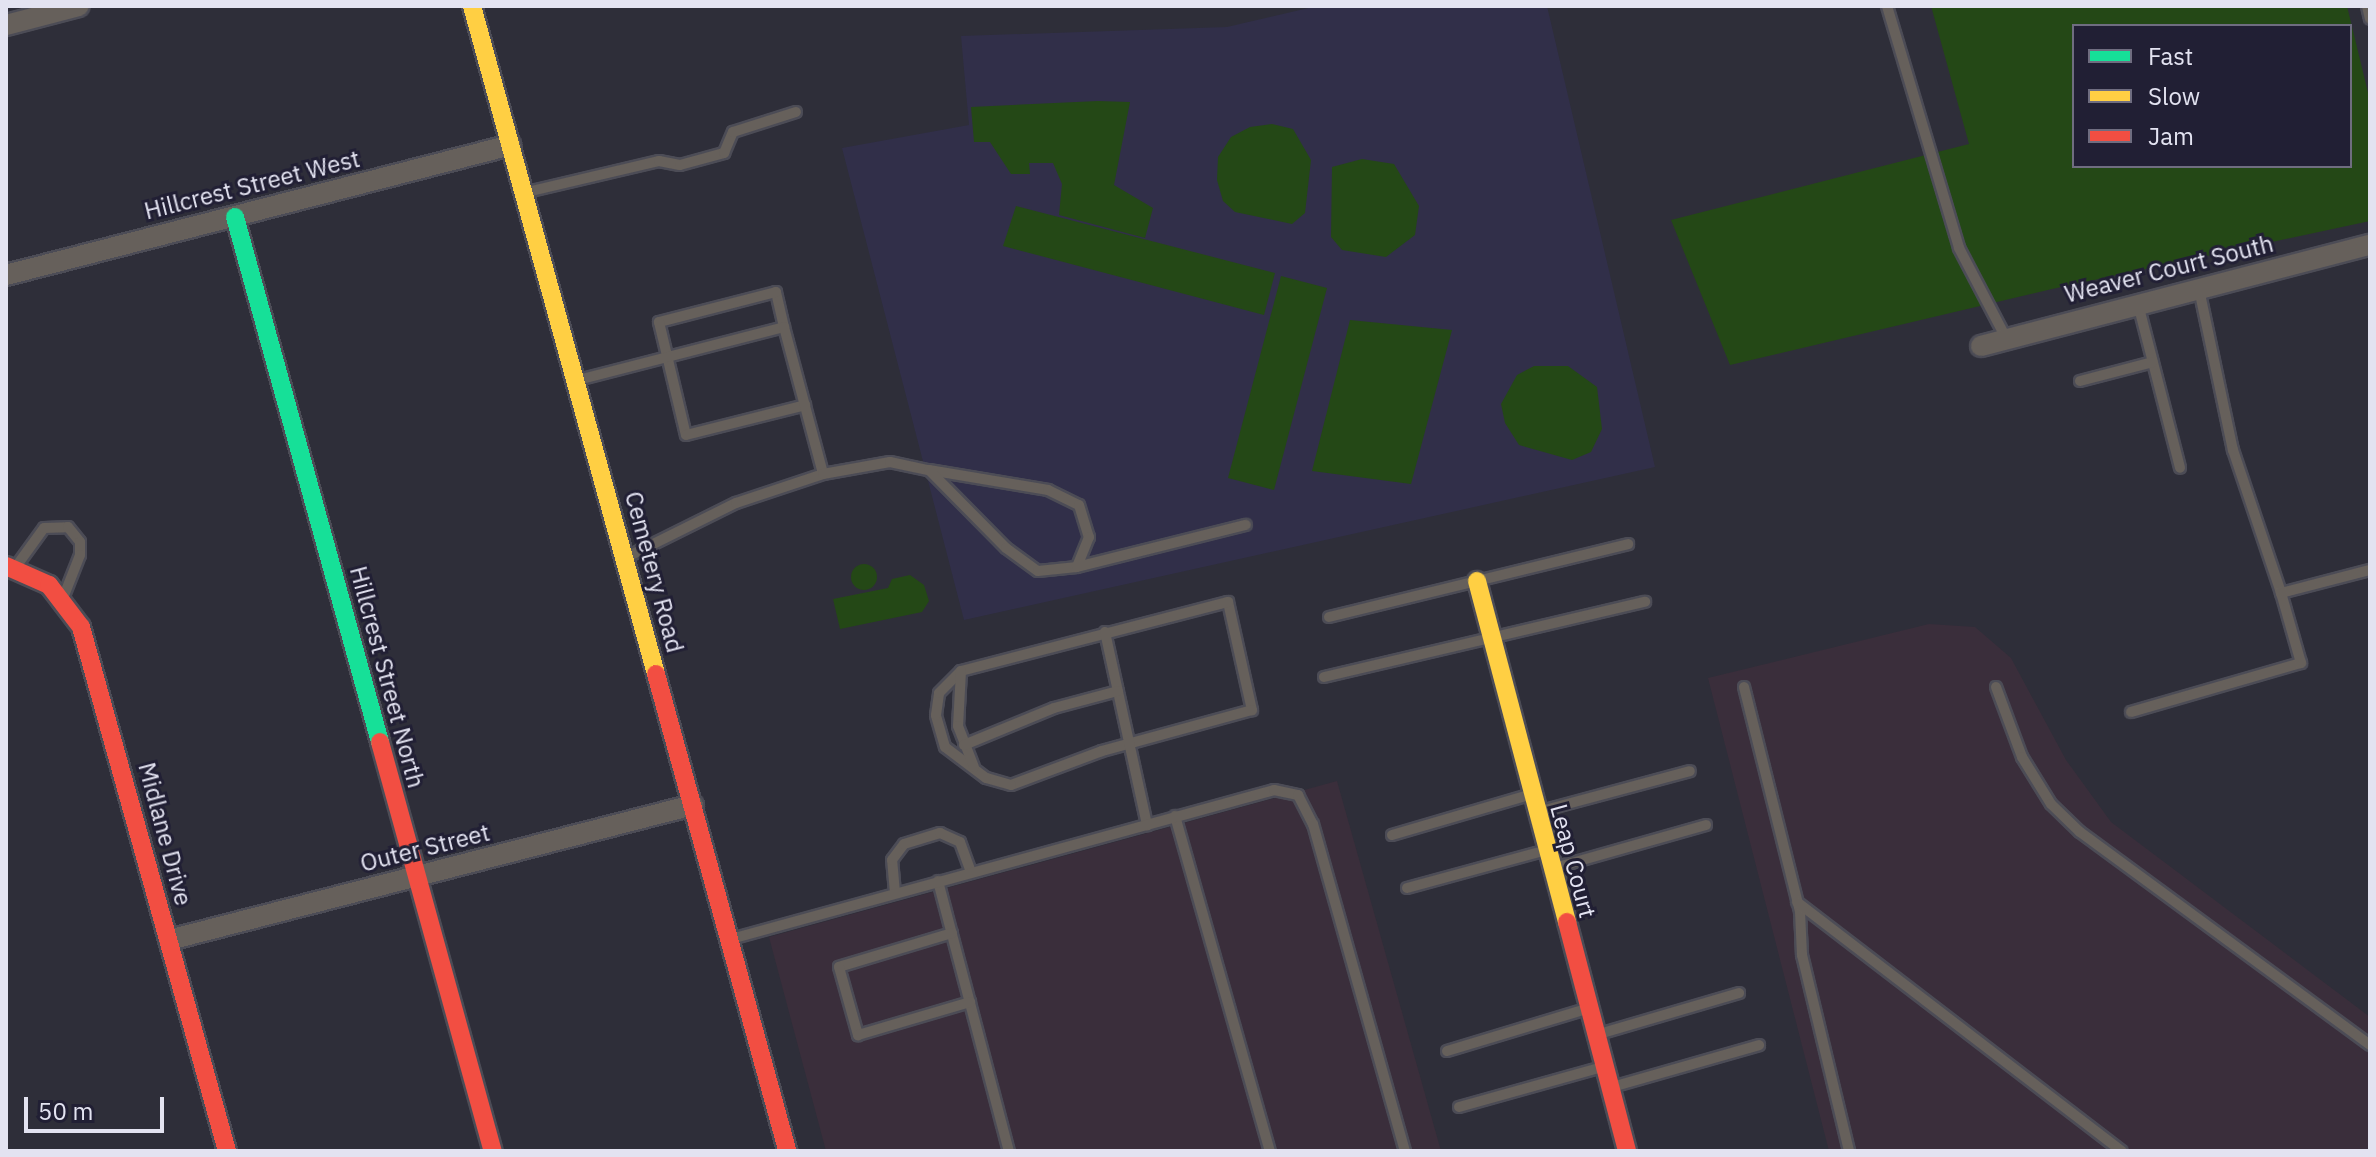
<!DOCTYPE html>
<style>
body{margin:0}
#map{position:relative;width:2376px;height:1157px;overflow:hidden;background:#2e2e39;font-family:"IBM Plex Sans",sans-serif}
div>[style]{position:absolute}
[style*='--x']{left:calc(var(--x)*1px);top:calc(var(--y)*1px);width:calc(var(--w)*1px);rotate:calc(var(--a)*1deg)}
.commercial>*{inset:0;background:#3a2e3b}
.built>*{inset:0;background:#312f49}
.green>*{inset:0;background:#244816}
.round{border-radius:50%}
.roads{filter:drop-shadow(2px 0 #4c4c56) drop-shadow(-2px 0 #4c4c56) drop-shadow(0 2px #4c4c56) drop-shadow(0 -2px #4c4c56)}
.lane>*{height:10px;margin:-5px;padding:0 5px;transform-origin:5px;border-radius:5px;background:#66605b}
.street>*{height:20px;margin:-10px;padding:0 10px;transform-origin:10px;border-radius:10px;background:#66605b}
.fast>*{height:18px;margin:-9px;padding:0 9px;transform-origin:9px;border-radius:9px;background:#16e098}
.slow>*{height:18px;margin:-9px;padding:0 9px;transform-origin:9px;border-radius:9px;background:#ffcf43}
.jam>*{height:18px;margin:-9px;padding:0 9px;transform-origin:9px;border-radius:9px;background:#f24e42}
span{translate:-50% -50%;white-space:nowrap;text-align:center;line-height:1.15;-webkit-text-stroke:6px #211f34;paint-order:stroke}
.street-label{font-size:24px;color:#e3e3f1}
.frame{position:absolute;inset:0;border:8px solid #e3e3f1;pointer-events:none}
.legend{position:absolute;left:2072px;top:24px;width:280px;height:144px;box-sizing:border-box;background:#211f34;border:2px solid #6f6d80;margin:0;padding:10px 14px;list-style:none;font-size:24px;color:#e3e3f1}
.legend li{display:flex;align-items:center;gap:16px;height:40px}
.legend b{width:40px;border:2px solid #6f6d80}
.scale{position:absolute;left:24px;top:1097px;width:140px;height:36px;box-sizing:border-box;border:4px solid #e3e3f1;border-top:0;padding-left:10px;font-size:24px;line-height:28px;white-space:nowrap;color:#e3e3f1;-webkit-text-stroke:6px #211f34;paint-order:stroke}
</style>
<div id="map">
<div class="commercial">
<i style="clip-path:polygon(1929px 624px,1975px 627px,2011px 658px,2066px 760px,2111px 822px,2370px 1017px,2370px 1151px,1829px 1151px,1708px 678px)"></i>
<i style="clip-path:polygon(1337px 781px,1441px 1151px,826px 1151px,769px 937px)"></i>
</div>
<div class="built">
<i style="clip-path:polygon(1317px 6px,1547px 6px,1655px 467px,964px 620px,842px 148px,969px 125px,961px 36px,1227px 27px)"></i>
</div>
<div class="green">
<i style="clip-path:polygon(evenodd,1931px 6px,2347px 6px,2370px 101px,2370px 221px,2052px 289px,1730px 365px,1671px 220px,1969px 144px,1931px 6px,2074px 26px,2350px 26px,2350px 166px,2074px 166px,2074px 26px)"></i>
<i style="clip-path:polygon(1098px 101px,1130px 102px,1114px 185px,1153px 208px,1145px 238px,1059px 215px,1062px 184px,1053px 163px,1029px 163px,1030px 174px,1011px 174px,990px 142px,974px 142px,971px 107px)"></i>
<i style="clip-path:polygon(1272px 124px,1293px 129px,1311px 160px,1305px 213px,1292px 224px,1235px 212px,1223px 201px,1217px 180px,1218px 157px,1231px 137px,1250px 127px)"></i>
<i style="clip-path:polygon(1362px 159px,1394px 164px,1419px 206px,1415px 235px,1386px 257px,1342px 250px,1331px 237px,1332px 167px)"></i>
<i style="clip-path:polygon(1016px 206px,1275px 273px,1264px 315px,1003px 246px)"></i>
<i style="clip-path:polygon(1281px 276px,1327px 288px,1274px 490px,1228px 478px)"></i>
<i style="clip-path:polygon(1350px 320px,1452px 330px,1411px 484px,1312px 471px)"></i>
<i style="clip-path:polygon(1534px 366px,1568px 366px,1597px 387px,1602px 429px,1591px 452px,1572px 460px,1519px 445px,1505px 423px,1501px 404px,1517px 375px)"></i>
<i class="round" style="left:851px;top:564px;width:26px;height:26px"></i>
<i style="clip-path:polygon(910px 575px,924px 585px,929px 601px,922px 612px,840px 629px,833px 599px,888px 588px,892px 579px)"></i>
</div>
<div class="roads">
<div class="lane">
<i style="--x:1887;--y:6;--w:252;--a:73.4"></i>
<i style="--x:1959;--y:248;--w:102;--a:62.4"></i>
<i style="--x:2367;--y:6;--w:13;--a:77"></i>
<i style="--x:527;--y:192;--w:136;--a:-13.2"></i>
<i style="--x:659;--y:161;--w:21;--a:11"></i>
<i style="--x:680;--y:165;--w:46;--a:-15.3"></i>
<i style="--x:724;--y:153;--w:23;--a:-67"></i>
<i style="--x:733;--y:132;--w:66;--a:-17.6"></i>
<i style="--x:2199;--y:289;--w:165;--a:78.1"></i>
<i style="--x:2233;--y:450;--w:151;--a:71.4"></i>
<i style="--x:2281;--y:593;--w:92;--a:-14.5"></i>
<i style="--x:2138;--y:304;--w:169;--a:75.6"></i>
<i style="--x:784;--y:327;--w:36;--a:-103"></i>
<i style="--x:776;--y:292;--w:121;--a:165.6"></i>
<i style="--x:659;--y:322;--w:116;--a:76.6"></i>
<i style="--x:686;--y:435;--w:123;--a:-14.1"></i>
<i style="--x:578;--y:380;--w:213;--a:-14.4"></i>
<i style="--x:784;--y:327;--w:152;--a:75.1"></i>
<i style="--x:2080;--y:381;--w:75;--a:-14.6"></i>
<i style="--x:929;--y:470;--w:121;--a:9.5"></i>
<i style="--x:1048;--y:490;--w:34;--a:26"></i>
<i style="--x:1079;--y:505;--w:34;--a:73"></i>
<i style="--x:1089;--y:537;--w:32;--a:112"></i>
<i style="--x:627;--y:557;--w:122;--a:-26.4"></i>
<i style="--x:736;--y:503;--w:92;--a:-18.4"></i>
<i style="--x:823;--y:474;--w:68;--a:-10.2"></i>
<i style="--x:890;--y:462;--w:40;--a:12"></i>
<i style="--x:929;--y:470;--w:110;--a:45.4"></i>
<i style="--x:1006;--y:548;--w:39;--a:36"></i>
<i style="--x:1038;--y:571;--w:39;--a:-6"></i>
<i style="--x:1077;--y:567;--w:174;--a:-14"></i>
<i style="--x:15;--y:568;--w:49;--a:-54.1"></i>
<i style="--x:44;--y:528;--w:24;--a:-2"></i>
<i style="--x:68;--y:527;--w:19;--a:51"></i>
<i style="--x:80;--y:542;--w:13;--a:90"></i>
<i style="--x:80;--y:555;--w:41;--a:111.5"></i>
<i style="--x:1228;--y:602;--w:111;--a:77.5"></i>
<i style="--x:1252;--y:710;--w:156;--a:164.7"></i>
<i style="--x:1102;--y:751;--w:97;--a:159.5"></i>
<i style="--x:1011;--y:785;--w:26;--a:-164"></i>
<i style="--x:986;--y:778;--w:51;--a:-142.9"></i>
<i style="--x:945;--y:747;--w:33;--a:-106"></i>
<i style="--x:936;--y:715;--w:22;--a:-82"></i>
<i style="--x:939;--y:693;--w:31;--a:-45"></i>
<i style="--x:961;--y:671;--w:276;--a:-14.5"></i>
<i style="--x:1329;--y:617;--w:308;--a:-13.7"></i>
<i style="--x:1105;--y:632;--w:198;--a:77.7"></i>
<i style="--x:961;--y:671;--w:55;--a:93.1"></i>
<i style="--x:958;--y:726;--w:44;--a:68.7"></i>
<i style="--x:1324;--y:677;--w:330;--a:-13.2"></i>
<i style="--x:1744;--y:687;--w:231;--a:76"></i>
<i style="--x:1800;--y:911;--w:44;--a:87.4"></i>
<i style="--x:1802;--y:955;--w:202;--a:76.5"></i>
<i style="--x:1996;--y:687;--w:75;--a:69.6"></i>
<i style="--x:2022;--y:757;--w:55;--a:58.3"></i>
<i style="--x:2051;--y:804;--w:40;--a:44"></i>
<i style="--x:2080;--y:832;--w:360;--a:36.3"></i>
<i style="--x:2131;--y:712;--w:177;--a:-16.1"></i>
<i style="--x:2301;--y:663;--w:73;--a:-105.9"></i>
<i style="--x:964;--y:745;--w:97;--a:-22.3"></i>
<i style="--x:1054;--y:708;--w:66;--a:-14.9"></i>
<i style="--x:1541;--y:811;--w:154;--a:-15"></i>
<i style="--x:1175;--y:816;--w:348;--a:74.2"></i>
<i style="--x:1392;--y:835;--w:143;--a:-16.3"></i>
<i style="--x:1554;--y:868;--w:158;--a:-15.8"></i>
<i style="--x:938;--y:881;--w:279;--a:75.3"></i>
<i style="--x:1407;--y:888;--w:141;--a:-15.2"></i>
<i style="--x:895;--y:893;--w:33;--a:-95"></i>
<i style="--x:892;--y:860;--w:20;--a:-53"></i>
<i style="--x:904;--y:844;--w:38;--a:-17"></i>
<i style="--x:940;--y:833;--w:22;--a:24"></i>
<i style="--x:960;--y:842;--w:32;--a:70"></i>
<i style="--x:1797;--y:902;--w:409;--a:37.5"></i>
<i style="--x:952;--y:933;--w:118;--a:163.3"></i>
<i style="--x:839;--y:967;--w:71;--a:74.4"></i>
<i style="--x:858;--y:1035;--w:117;--a:-16.4"></i>
<i style="--x:731;--y:939;--w:563;--a:-15.34"></i>
<i style="--x:1274;--y:790;--w:25;--a:12"></i>
<i style="--x:1298;--y:795;--w:33;--a:63"></i>
<i style="--x:1313;--y:824;--w:340;--a:74.3"></i>
<i style="--x:1599;--y:1034;--w:146;--a:-16.3"></i>
<i style="--x:1447;--y:1051;--w:145;--a:-16.8"></i>
<i style="--x:1612;--y:1087;--w:153;--a:-15.9"></i>
<i style="--x:1459;--y:1107;--w:148;--a:-15.6"></i>
</div>
<div class="street">
<i style="--x:6;--y:25;--w:75;--a:-14.6"></i>
<i style="--x:6;--y:275;--w:521;--a:-14.44"></i>
<i style="--x:1981;--y:346;--w:402;--a:-14.6"></i>
<i style="--x:169;--y:940;--w:541;--a:-14.45"></i>
</div>
<div class="fast">
<i style="--x:235;--y:217;--w:545;--a:74.56"></i>
</div>
<div class="slow">
<i style="--x:472;--y:6;--w:693;--a:74.6"></i>
<i style="--x:1477;--y:581;--w:353;--a:75.2"></i>
</div>
<div class="jam">
<i style="--x:6;--y:566;--w:47;--a:23.8"></i>
<i style="--x:49;--y:585;--w:53;--a:52.7"></i>
<i style="--x:81;--y:627;--w:544;--a:74.43"></i>
<i style="--x:656;--y:674;--w:495;--a:74.6"></i>
<i style="--x:380;--y:742;--w:424;--a:74.6"></i>
<i style="--x:1567;--y:922;--w:237;--a:75.3"></i>
</div>
</div>
<div class="street-label">
<span style="left:252px;top:185px;rotate:-14deg">Hillcrest Street West</span>
<span style="left:2169px;top:269px;rotate:-14deg">Weaver Court South</span>
<span style="left:654px;top:572px;rotate:75deg">Cemetery Road</span>
<span style="left:387px;top:677px;rotate:75deg">Hillcrest Street North</span>
<span style="left:165px;top:834px;rotate:75deg">Midlane Drive</span>
<span style="left:425px;top:848px;rotate:-14deg">Outer Street</span>
<span style="left:1573px;top:861px;rotate:75deg">Leap Court</span>
</div>
<div class="frame"></div>
<ul class="legend">
<li><b style="height:10px;background:#16e098"></b>Fast</li>
<li><b style="height:10px;background:#ffcf43"></b>Slow</li>
<li><b style="height:10px;background:#f24e42"></b>Jam</li>
</ul>
<div class="scale">50 m</div>
</div>
